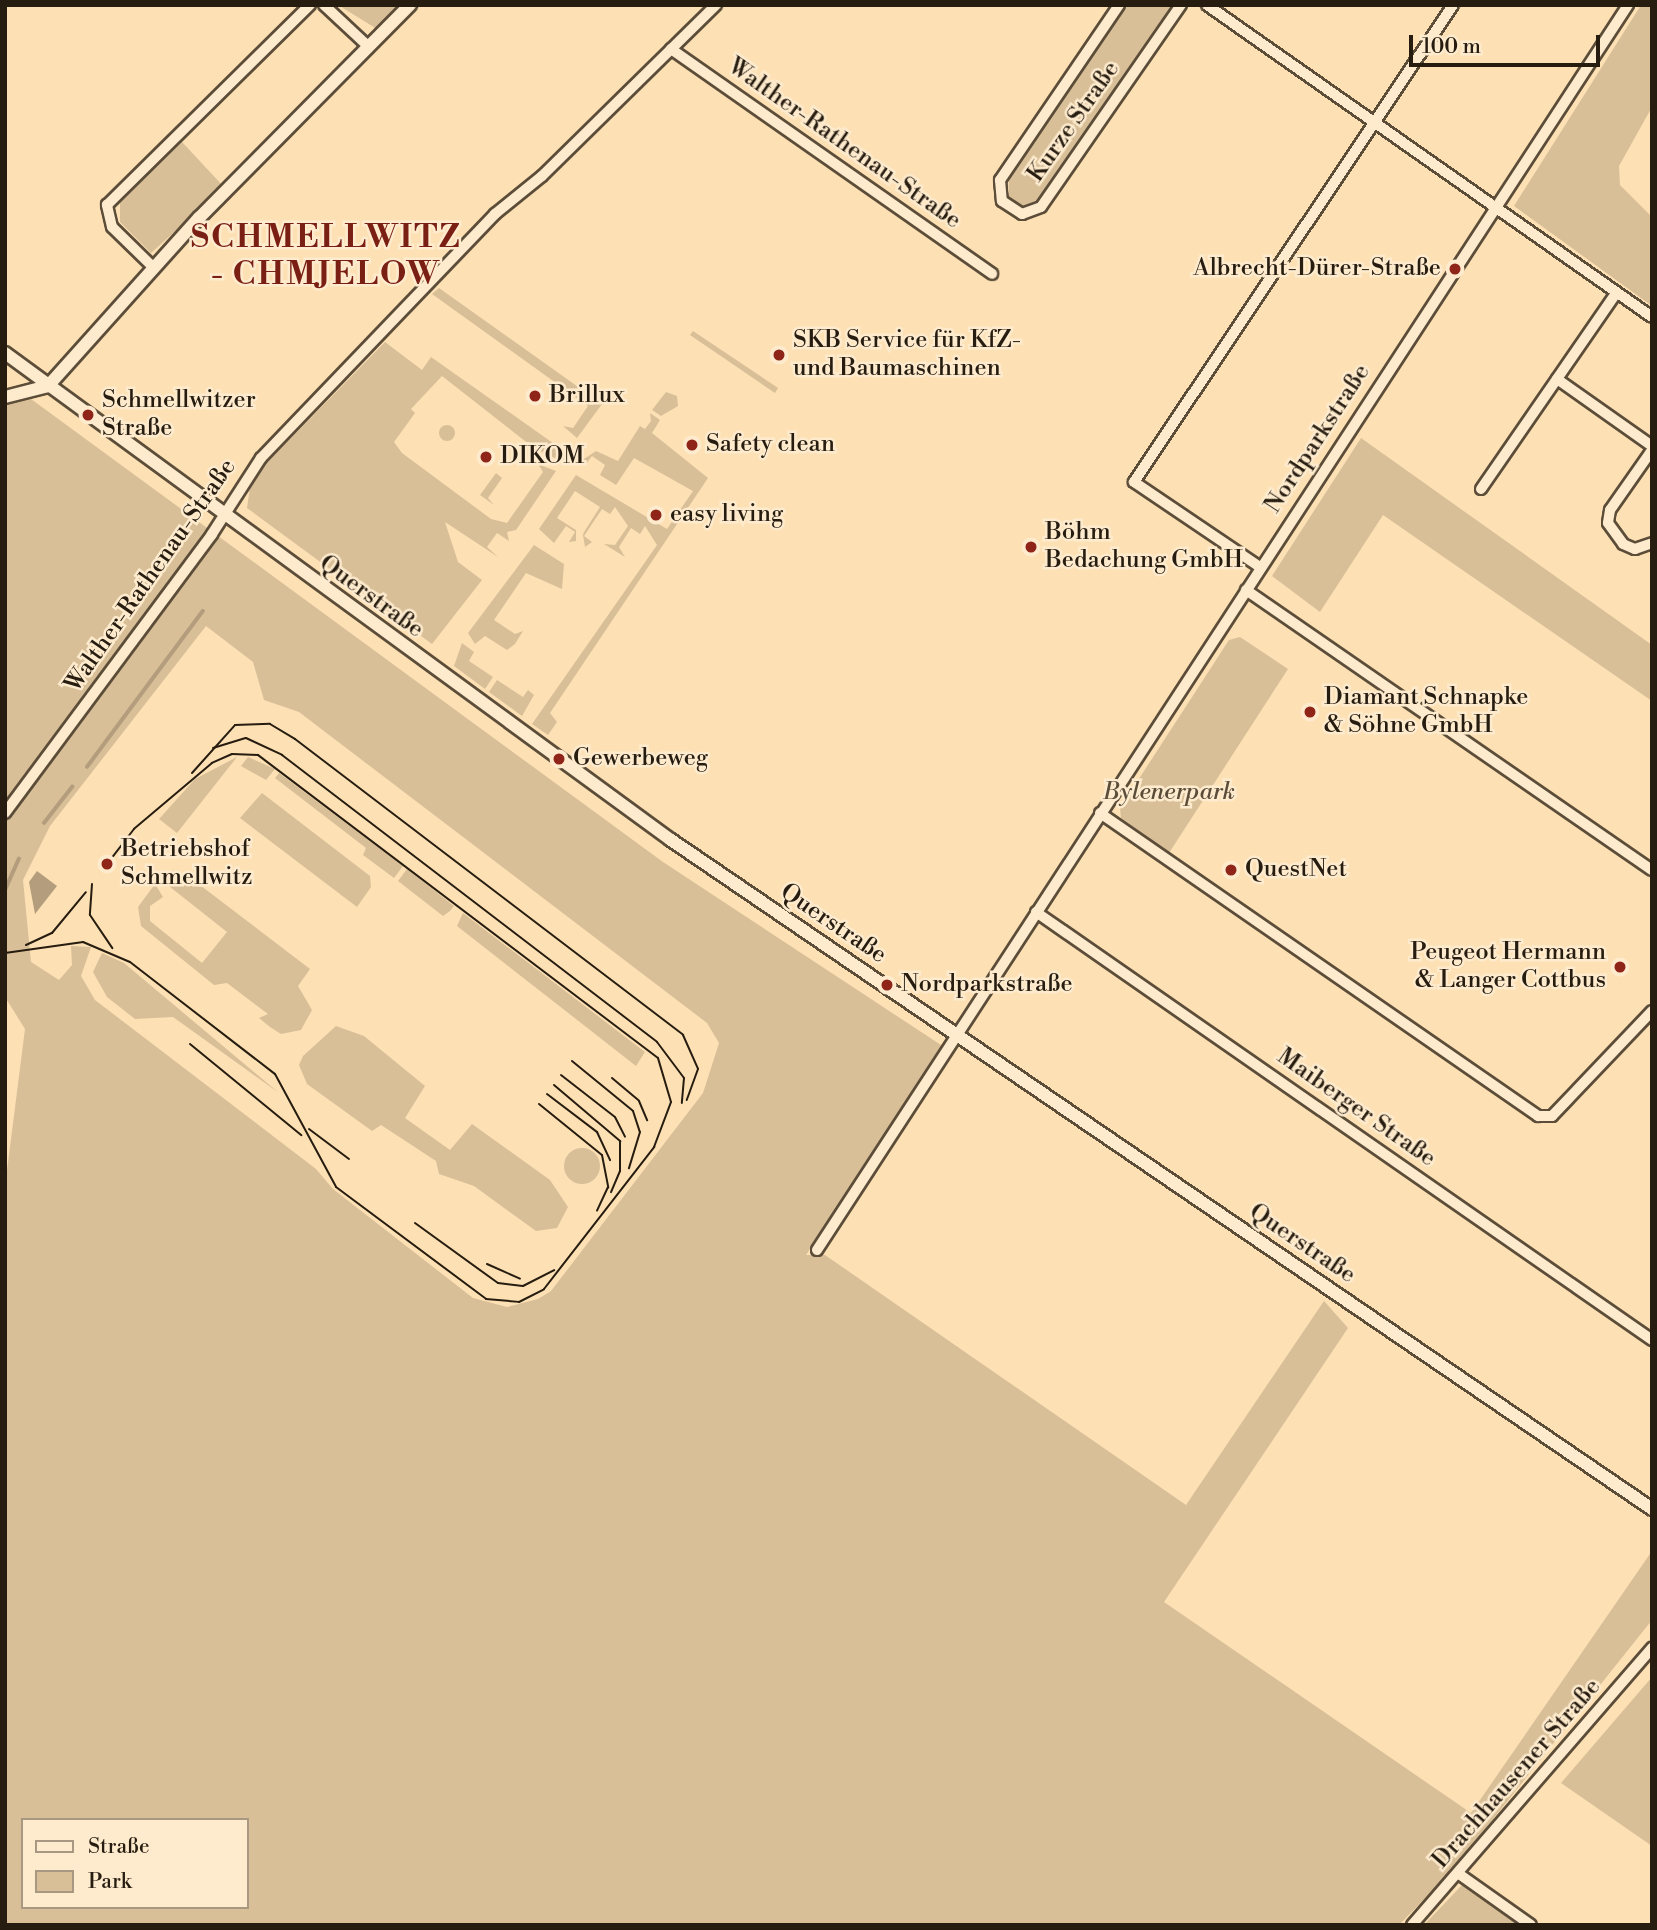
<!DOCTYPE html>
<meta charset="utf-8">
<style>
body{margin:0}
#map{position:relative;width:1657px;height:1930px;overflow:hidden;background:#fde0b4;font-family:"Libre Bodoni",serif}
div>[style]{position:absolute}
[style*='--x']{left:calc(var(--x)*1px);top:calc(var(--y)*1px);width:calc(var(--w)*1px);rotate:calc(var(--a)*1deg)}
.green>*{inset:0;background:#d8bf98}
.round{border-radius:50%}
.water>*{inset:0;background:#b49d7c}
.stream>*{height:3.5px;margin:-1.75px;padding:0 1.75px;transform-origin:1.75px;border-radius:1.75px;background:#b49d7c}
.roads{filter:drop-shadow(2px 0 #5c4d39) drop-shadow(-2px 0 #5c4d39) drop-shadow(0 2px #5c4d39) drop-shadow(0 -2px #5c4d39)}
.minor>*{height:10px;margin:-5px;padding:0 5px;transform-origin:5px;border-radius:5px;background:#feebce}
.tertiary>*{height:12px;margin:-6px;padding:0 6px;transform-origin:6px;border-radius:6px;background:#feebce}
.tram>*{height:2px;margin:-1px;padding:0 1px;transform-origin:1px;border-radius:1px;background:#261c10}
.dots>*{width:19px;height:19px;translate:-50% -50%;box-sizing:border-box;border:4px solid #feebce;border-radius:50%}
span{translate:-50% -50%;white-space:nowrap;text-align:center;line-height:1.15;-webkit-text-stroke:5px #feebce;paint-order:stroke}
.street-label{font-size:24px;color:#261c10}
.poi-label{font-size:24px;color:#261c10}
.right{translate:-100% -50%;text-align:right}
.left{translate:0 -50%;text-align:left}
.park-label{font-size:24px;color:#5b4d39;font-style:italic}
.district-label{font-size:32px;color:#7a1f14;font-weight:700;letter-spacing:2px}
.frame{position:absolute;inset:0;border:7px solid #261c10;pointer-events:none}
.legend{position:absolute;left:21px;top:1818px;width:228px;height:91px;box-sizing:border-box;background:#feebce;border:2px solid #a89882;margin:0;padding:9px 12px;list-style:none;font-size:21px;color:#261c10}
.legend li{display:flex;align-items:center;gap:14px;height:35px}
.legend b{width:35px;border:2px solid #a89882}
.scale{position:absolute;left:1409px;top:35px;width:191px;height:32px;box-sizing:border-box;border:4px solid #261c10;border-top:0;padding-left:9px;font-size:21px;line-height:24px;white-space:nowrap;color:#261c10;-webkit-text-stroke:5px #feebce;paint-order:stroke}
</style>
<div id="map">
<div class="green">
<i style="clip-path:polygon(338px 5px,400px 5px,377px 29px)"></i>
<i style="clip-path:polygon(1127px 5px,1176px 5px,1040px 202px,1025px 207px,1008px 197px,1009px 180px)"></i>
<i style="clip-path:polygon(1641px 5px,1652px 5px,1652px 107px,1619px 166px,1620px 185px,1652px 217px,1652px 306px,1514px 206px)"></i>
<i style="clip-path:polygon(182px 142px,224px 187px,151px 253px,120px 222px,120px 203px)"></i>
<i style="clip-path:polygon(439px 288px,602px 404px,577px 438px,563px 426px,573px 428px,588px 406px,432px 294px)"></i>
<i style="clip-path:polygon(693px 331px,778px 388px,775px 393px,690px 335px)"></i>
<i style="clip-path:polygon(385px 342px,422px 370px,431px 357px,567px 453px,563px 462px,534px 448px,442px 376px,411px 409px,415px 413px,394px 442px,402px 453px,491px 519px,507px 523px,543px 472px,538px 464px,556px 471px,516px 530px,507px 532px,509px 541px,497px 533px,487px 547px,498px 557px,445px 522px,458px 562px,482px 580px,432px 644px,247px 508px,250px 487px,264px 466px)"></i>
<i style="clip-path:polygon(666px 392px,677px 396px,678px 406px,661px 416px,652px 410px)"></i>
<i style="clip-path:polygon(evenodd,31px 399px,663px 862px,944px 1047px,806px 1255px,825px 1255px,1186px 1505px,1324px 1301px,1348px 1328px,1164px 1602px,1471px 1813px,1652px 1551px,1652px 1620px,1454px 1868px,1399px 1925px,5px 1925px,5px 1186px,25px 1029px,5px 997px,5px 405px,31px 399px,206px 626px,253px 662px,264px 700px,299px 712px,707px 1023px,719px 1043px,703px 1093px,551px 1291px,538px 1299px,507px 1307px,473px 1298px,333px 1189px,316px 1169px,95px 1000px,81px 976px,91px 947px,71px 946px,72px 965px,59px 980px,31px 962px,23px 880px,50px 826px,206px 626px,31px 399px,23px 1820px,247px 1820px,247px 1907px,23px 1907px,23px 1820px)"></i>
<i style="clip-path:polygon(650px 413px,660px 420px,652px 433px,708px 478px,550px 713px,557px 722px,548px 735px,532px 724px,657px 545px,645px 526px,640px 534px,631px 528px,619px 547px,625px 557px,604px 544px,615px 545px,628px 526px,615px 507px,610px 514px,602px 509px,584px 536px,592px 542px,585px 547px,583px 535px,584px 532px,600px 507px,575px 491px,557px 518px,576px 530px,576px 541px,569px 542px,575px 532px,566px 526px,554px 543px,539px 529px,576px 475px,667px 529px,693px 491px,634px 458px,616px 485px,600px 475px,605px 465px,592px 456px,585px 465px,581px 461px,596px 451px,618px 461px,640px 426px,645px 429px,651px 421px)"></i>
<i class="round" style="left:439px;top:425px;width:16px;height:16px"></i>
<i style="clip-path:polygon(1361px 438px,1652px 645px,1652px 701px,1383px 515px,1320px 612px,1272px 576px)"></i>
<i style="clip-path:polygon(496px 473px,502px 478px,488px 498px,494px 505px,480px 495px)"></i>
<i style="clip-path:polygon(534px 545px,564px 564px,562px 589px,526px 573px,494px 620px,515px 634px,523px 631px,515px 644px,507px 650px,485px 636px,475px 644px,468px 633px)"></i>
<i style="clip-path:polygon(1240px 637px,1288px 669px,1169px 853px,1121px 818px,1120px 808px,1229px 640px)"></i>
<i style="clip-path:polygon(462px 643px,474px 652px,469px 661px,493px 677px,485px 689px,454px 666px)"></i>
<i style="clip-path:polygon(497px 680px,523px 697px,528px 690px,534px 695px,522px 716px,489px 692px)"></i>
<i style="clip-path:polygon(237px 757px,177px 833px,159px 819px,195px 779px)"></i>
<i style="clip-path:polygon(248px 757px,275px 769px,266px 780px,241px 766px)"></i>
<i style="clip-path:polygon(279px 773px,403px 866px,394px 878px,363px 855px,366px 848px,275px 778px)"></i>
<i style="clip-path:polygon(262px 793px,370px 876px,371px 887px,357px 907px,240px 818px)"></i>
<i style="clip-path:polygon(407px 869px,454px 906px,450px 911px,443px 916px,398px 881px)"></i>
<i style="clip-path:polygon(172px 871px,192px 879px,310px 969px,298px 986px,312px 1010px,301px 1030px,281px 1034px,270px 1027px,259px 1018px,268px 1014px,227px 983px,214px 985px,141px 926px,138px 907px,155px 884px,163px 897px,150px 906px,150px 921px,202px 963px,227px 932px,160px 879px)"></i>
<i style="clip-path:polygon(463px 913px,645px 1052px,636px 1066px,457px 926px)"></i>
<i style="clip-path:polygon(102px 953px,124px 963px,279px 1093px,173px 1017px,135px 1019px,107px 997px,93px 972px)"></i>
<i style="clip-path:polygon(336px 1026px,364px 1036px,425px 1086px,405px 1118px,450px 1150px,472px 1124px,550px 1180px,568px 1207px,557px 1228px,536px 1231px,474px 1186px,439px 1174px,436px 1161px,381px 1125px,372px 1131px,307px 1084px,299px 1065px,303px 1056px)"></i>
<i class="round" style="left:564px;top:1148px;width:36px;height:36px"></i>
<i style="clip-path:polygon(1652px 1677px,1652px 1846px,1561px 1783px)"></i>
<i style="clip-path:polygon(1462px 1885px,1519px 1925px,1424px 1925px)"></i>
</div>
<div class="water">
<i style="clip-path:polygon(37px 871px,57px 886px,35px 914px,29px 882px)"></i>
</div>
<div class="stream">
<i style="--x:87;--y:767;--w:194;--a:-53.4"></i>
<i style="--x:44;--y:823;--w:46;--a:-52.1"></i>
<i style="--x:5;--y:890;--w:34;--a:-66"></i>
</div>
<div class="roads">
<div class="minor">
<i style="--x:324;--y:5;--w:60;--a:43"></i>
<i style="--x:1119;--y:5;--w:212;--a:124.2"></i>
<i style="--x:1000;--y:180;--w:21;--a:85"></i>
<i style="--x:1002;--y:201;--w:24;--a:33"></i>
<i style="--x:1022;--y:214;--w:20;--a:-20"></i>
<i style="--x:1041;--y:207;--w:246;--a:-55.3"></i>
<i style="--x:1207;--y:5;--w:543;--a:35.04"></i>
<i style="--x:671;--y:49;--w:392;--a:35"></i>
<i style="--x:153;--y:267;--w:57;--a:-135.7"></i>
<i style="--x:112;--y:227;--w:23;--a:-103"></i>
<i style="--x:107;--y:205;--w:285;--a:-44.6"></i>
<i style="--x:1557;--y:379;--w:116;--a:35.2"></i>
<i style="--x:1652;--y:450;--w:73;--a:125"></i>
<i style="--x:1610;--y:510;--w:13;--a:99"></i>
<i style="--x:1608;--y:523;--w:26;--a:54"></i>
<i style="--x:1623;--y:544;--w:13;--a:23"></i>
<i style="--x:1635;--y:549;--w:18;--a:-19"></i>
<i style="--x:1481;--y:489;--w:238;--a:-55.4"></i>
<i style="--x:1260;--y:567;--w:152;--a:-146"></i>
<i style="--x:1134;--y:482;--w:574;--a:-56.23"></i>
<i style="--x:1246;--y:590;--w:493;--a:34.6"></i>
<i style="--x:5;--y:813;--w:347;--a:-53.4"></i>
<i style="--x:212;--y:534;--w:90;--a:-57.2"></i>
<i style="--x:261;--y:458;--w:338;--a:-46.2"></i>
<i style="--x:495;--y:214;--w:60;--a:-39"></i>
<i style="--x:542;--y:176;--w:244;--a:-44.5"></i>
<i style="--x:1100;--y:813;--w:533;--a:34.67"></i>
<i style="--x:1538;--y:1116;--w:14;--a:0"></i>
<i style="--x:1552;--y:1116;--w:145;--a:-46.4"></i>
<i style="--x:1036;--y:912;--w:750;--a:34.79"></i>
<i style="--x:817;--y:1250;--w:1486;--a:-56.92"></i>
<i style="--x:1459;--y:1874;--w:88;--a:35.3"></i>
<i style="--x:1412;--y:1925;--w:367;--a:-49.1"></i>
</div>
<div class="tertiary">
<i style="--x:5;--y:353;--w:825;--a:36.18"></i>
<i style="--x:671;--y:840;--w:1187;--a:34.29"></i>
<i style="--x:5;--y:397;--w:44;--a:-14.3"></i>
<i style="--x:48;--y:386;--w:226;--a:-48.1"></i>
<i style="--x:199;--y:218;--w:300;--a:-45.3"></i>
</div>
</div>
<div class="tram">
<i style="--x:213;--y:748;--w:34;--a:-17"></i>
<i style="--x:246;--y:738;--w:40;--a:25"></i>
<i style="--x:282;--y:755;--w:472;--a:37.4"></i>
<i style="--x:657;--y:1042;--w:45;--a:53.1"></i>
<i style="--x:684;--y:1078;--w:25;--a:95"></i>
<i style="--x:192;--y:773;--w:64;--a:-48.1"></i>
<i style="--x:235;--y:725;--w:35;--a:-2"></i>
<i style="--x:270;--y:724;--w:29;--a:31"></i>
<i style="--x:295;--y:739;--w:488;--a:37.3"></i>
<i style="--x:683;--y:1035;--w:37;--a:66"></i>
<i style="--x:698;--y:1069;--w:33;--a:110"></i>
<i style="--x:92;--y:884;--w:31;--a:94"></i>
<i style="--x:90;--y:915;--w:40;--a:56"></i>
<i style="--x:26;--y:945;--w:29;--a:-25"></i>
<i style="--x:52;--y:933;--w:53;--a:-50.3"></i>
<i style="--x:5;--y:953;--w:79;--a:-8"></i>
<i style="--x:83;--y:942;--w:51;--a:23.1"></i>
<i style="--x:130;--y:962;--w:183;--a:37.7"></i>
<i style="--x:275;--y:1074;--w:128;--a:61.6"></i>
<i style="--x:336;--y:1187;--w:187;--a:36.7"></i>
<i style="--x:486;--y:1299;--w:33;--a:5"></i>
<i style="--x:519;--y:1302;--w:28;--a:-27"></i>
<i style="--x:544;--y:1289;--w:180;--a:-52.2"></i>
<i style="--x:654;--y:1147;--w:48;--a:-69.3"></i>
<i style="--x:671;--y:1102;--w:46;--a:-106.5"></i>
<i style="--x:658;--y:1058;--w:502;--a:-142.86"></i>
<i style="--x:258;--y:755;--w:26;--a:-178"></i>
<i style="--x:232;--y:754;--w:22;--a:156"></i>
<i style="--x:212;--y:763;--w:102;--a:139.8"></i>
<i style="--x:134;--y:829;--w:44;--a:127.6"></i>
<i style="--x:190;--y:1044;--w:144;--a:39.3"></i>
<i style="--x:572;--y:1061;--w:79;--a:39.3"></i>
<i style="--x:633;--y:1111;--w:22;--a:72"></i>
<i style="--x:640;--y:1132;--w:38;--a:107"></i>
<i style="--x:561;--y:1075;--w:68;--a:37.9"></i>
<i style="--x:615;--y:1117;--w:22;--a:63"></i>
<i style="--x:612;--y:1078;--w:35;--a:40"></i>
<i style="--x:639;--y:1101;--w:21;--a:67"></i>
<i style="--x:554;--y:1085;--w:87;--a:40.3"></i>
<i style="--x:620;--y:1141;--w:30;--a:90"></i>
<i style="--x:620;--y:1171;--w:23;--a:113"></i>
<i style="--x:547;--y:1094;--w:63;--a:37.2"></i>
<i style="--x:597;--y:1132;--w:31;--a:65"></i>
<i style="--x:539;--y:1104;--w:81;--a:39"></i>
<i style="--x:602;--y:1155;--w:33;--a:79"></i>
<i style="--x:608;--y:1187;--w:26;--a:115"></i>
<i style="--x:309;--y:1129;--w:50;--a:36.9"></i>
<i style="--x:415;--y:1223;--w:102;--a:35.9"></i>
<i style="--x:498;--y:1283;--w:25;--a:7"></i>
<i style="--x:523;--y:1286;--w:35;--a:-27"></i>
<i style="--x:487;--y:1264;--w:36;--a:24"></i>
</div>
<div class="dots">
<i style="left:1455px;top:269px;background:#8f2418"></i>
<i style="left:779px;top:355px;background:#8f2418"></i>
<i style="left:535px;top:396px;background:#8f2418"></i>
<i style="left:88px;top:415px;background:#8f2418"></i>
<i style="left:692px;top:445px;background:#8f2418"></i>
<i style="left:486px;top:457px;background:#8f2418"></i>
<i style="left:656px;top:515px;background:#8f2418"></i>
<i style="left:1031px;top:547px;background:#8f2418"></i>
<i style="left:1310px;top:712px;background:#8f2418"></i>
<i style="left:559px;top:759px;background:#8f2418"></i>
<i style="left:107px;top:864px;background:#8f2418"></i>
<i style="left:1231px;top:870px;background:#8f2418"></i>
<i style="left:1620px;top:967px;background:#8f2418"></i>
<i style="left:887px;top:985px;background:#8f2418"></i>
</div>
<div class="street-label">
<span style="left:1074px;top:122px;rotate:-55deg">Kurze Straße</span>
<span style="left:844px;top:144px;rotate:35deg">Walther-Rathenau-Straße</span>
<span style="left:1318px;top:439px;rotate:-57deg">Nordparkstraße</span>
<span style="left:151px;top:576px;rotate:-55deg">Walther-Rathenau-Straße</span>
<span style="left:371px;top:597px;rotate:36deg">Querstraße</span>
<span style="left:833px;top:924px;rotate:34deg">Querstraße</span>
<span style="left:1356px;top:1108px;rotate:35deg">Maiberger Straße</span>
<span style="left:1302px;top:1244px;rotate:34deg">Querstraße</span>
<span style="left:1517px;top:1774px;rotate:-49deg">Drachhausener Straße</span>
</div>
<div class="poi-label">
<span class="right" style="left:1441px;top:269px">Albrecht-Dürer-Straße</span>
<span class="left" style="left:793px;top:355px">SKB Service für KfZ-<br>und Baumaschinen</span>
<span class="left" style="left:549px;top:396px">Brillux</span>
<span class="left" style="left:102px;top:415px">Schmellwitzer<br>Straße</span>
<span class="left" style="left:706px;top:445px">Safety clean</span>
<span class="left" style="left:500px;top:457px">DIKOM</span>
<span class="left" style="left:670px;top:515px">easy living</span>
<span class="left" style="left:1045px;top:547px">Böhm<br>Bedachung GmbH</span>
<span class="left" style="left:1324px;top:712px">Diamant Schnapke<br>&amp; Söhne GmbH</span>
<span class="left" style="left:573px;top:759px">Gewerbeweg</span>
<span class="left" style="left:121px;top:864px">Betriebshof<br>Schmellwitz</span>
<span class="left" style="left:1245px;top:870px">QuestNet</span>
<span class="right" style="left:1606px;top:967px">Peugeot Hermann<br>&amp; Langer Cottbus</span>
<span class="left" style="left:901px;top:985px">Nordparkstraße</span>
</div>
<div class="park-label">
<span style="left:1169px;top:793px">Bylenerpark</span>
</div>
<div class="district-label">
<span style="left:326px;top:256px">SCHMELLWITZ<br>- CHMJELOW</span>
</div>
<div class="frame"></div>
<ul class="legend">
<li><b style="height:9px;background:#feebce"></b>Straße</li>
<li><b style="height:19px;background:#d8bf98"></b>Park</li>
</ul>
<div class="scale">100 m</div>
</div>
